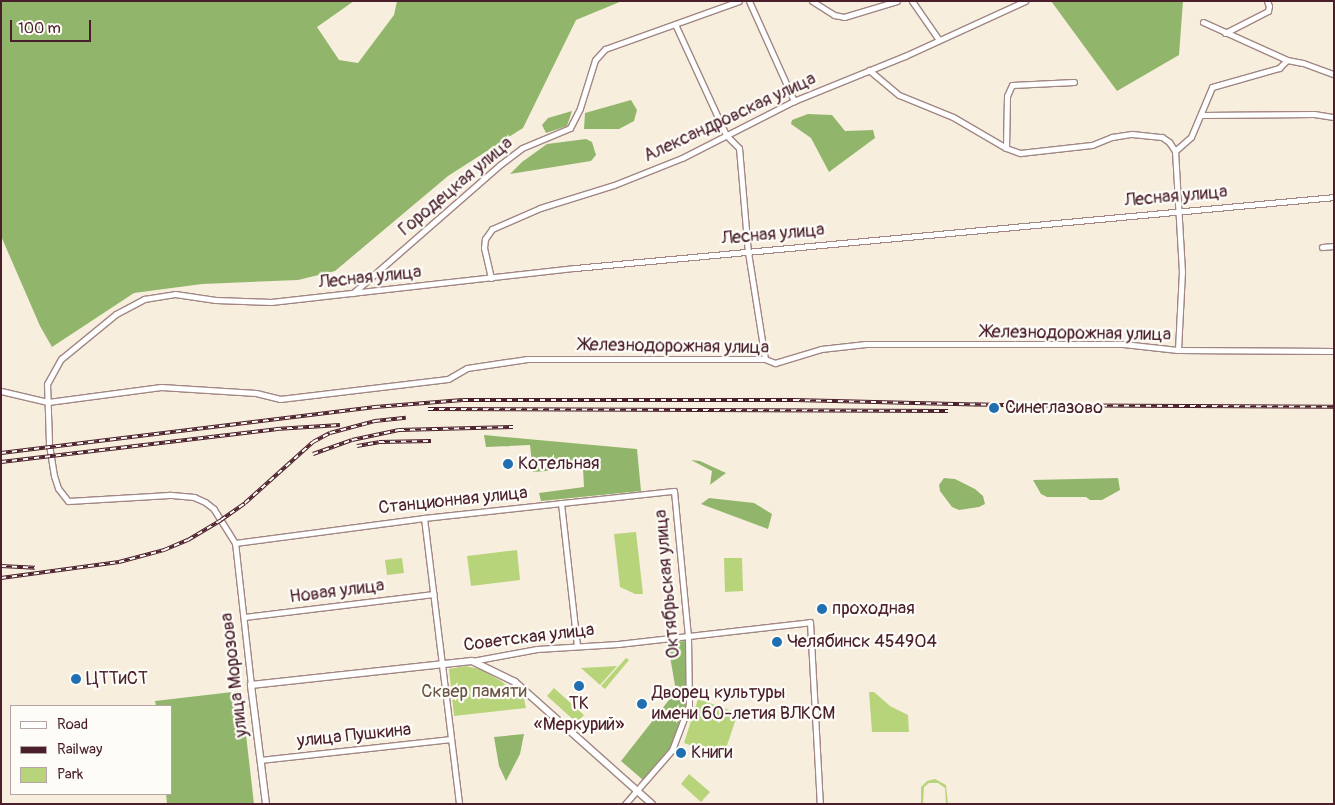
<!DOCTYPE html>
<meta charset="utf-8">
<style>
body{margin:0}
#map{position:relative;width:1335px;height:805px;overflow:hidden;background:#f8eede;font-family:Pangolin,sans-serif}
div>[style]{position:absolute}
[style*='--x']{left:calc(var(--x)*1px);top:calc(var(--y)*1px);width:calc(var(--w)*1px);rotate:calc(var(--a)*1deg)}
.green>*{inset:0;background:#b7d47b}
.forest>*{inset:0;background:#91b66b}
.roads{filter:drop-shadow(1px 0 #a18684) drop-shadow(-1px 0 #a18684) drop-shadow(0 1px #a18684) drop-shadow(0 -1px #a18684)}
.minor>*{height:5px;margin:-2.5px;padding:0 2.5px;transform-origin:2.5px;border-radius:2.5px;background:#fff}
.tertiary>*{height:6px;margin:-3px;padding:0 3px;transform-origin:3px;border-radius:3px;background:#fff}
.rail>*{height:4px;margin-top:-2px;transform-origin:0;background:repeating-linear-gradient(90deg,#fdfcf7 0 5.5px,#4a1f2b 0 11px);box-sizing:border-box;border-block:1px solid #4a1f2b}
.dots>*{width:14px;height:14px;translate:-50% -50%;box-sizing:border-box;border:2px solid #fdfcf7;border-radius:50%}
span{translate:-50% -50%;white-space:nowrap;text-align:center;line-height:1.15;-webkit-text-stroke:4.5px #fdfcf7;paint-order:stroke}
.street-label{font-size:18px;color:#4a1f2b}
.poi-label{font-size:18px;color:#4a1f2b}
.left{translate:0 -50%;text-align:left}
.park-label{font-size:18px;color:#6b5543}
.frame{position:absolute;inset:0;border:2px solid #4a1f2b;pointer-events:none}
.legend{position:absolute;left:10px;top:705px;width:162px;height:90px;box-sizing:border-box;background:#fdfcf7;border:1px solid #b5a4a5;margin:0;padding:6px 9px;list-style:none;font-size:15px;color:#4a1f2b}
.legend li{display:flex;align-items:center;gap:10px;height:25px}
.legend b{width:25px;border:1px solid #b5a4a5}
.scale{position:absolute;left:10px;top:20px;width:81px;height:22px;box-sizing:border-box;border:2px solid #4a1f2b;border-top:0;padding-left:6px;font-size:15px;line-height:18px;white-space:nowrap;color:#4a1f2b;-webkit-text-stroke:4px #fdfcf7;paint-order:stroke}
</style>
<div id="map">
<div class="green">
<i style="clip-path:polygon(636px 532px,643px 594px,635px 594px,620px 587px,614px 534px)"></i>
<i style="clip-path:polygon(517px 550px,520px 580px,471px 586px,467px 556px)"></i>
<i style="clip-path:polygon(402px 558px,404px 573px,387px 575px,385px 560px)"></i>
<i style="clip-path:polygon(724px 558px,742px 558px,743px 591px,725px 592px)"></i>
<i style="clip-path:polygon(626px 658px,629px 660px,605px 689px,601px 686px)"></i>
<i style="clip-path:polygon(465px 666px,480px 669px,501px 681px,524px 699px,526px 708px,454px 716px,449px 669px)"></i>
<i style="clip-path:polygon(617px 666px,600px 685px,581px 668px)"></i>
<i style="clip-path:polygon(554px 688px,584px 715px,577px 723px,547px 696px)"></i>
<i style="clip-path:polygon(869px 692px,874px 692px,890px 706px,908px 715px,909px 732px,872px 732px)"></i>
<i style="clip-path:polygon(698px 699px,738px 713px,723px 757px,684px 743px)"></i>
<i style="clip-path:polygon(689px 774px,710px 792px,701px 802px,681px 784px)"></i>
<i style="clip-path:polygon(935px 779px,946px 785px,948px 804px,946px 804px,945px 788px,938px 783px,929px 783px,924px 787px,923px 804px,921px 804px,921px 787px,927px 781px)"></i>
</div>
<div class="forest">
<i style="clip-path:polygon(1px 1px,354px 1px,317px 27px,339px 60px,358px 63px,394px 15px,397px 1px,622px 1px,576px 20px,523px 128px,448px 176px,335px 271px,298px 280px,202px 284px,134px 293px,52px 347px,40px 326px,1px 236px)"></i>
<i style="clip-path:polygon(1051px 1px,1183px 1px,1179px 55px,1117px 91px)"></i>
<i style="clip-path:polygon(631px 100px,637px 110px,634px 121px,619px 129px,584px 129px,585px 113px)"></i>
<i style="clip-path:polygon(572px 111px,567px 126px,546px 133px,542px 125px,548px 118px)"></i>
<i style="clip-path:polygon(808px 114px,832px 115px,845px 131px,873px 130px,875px 138px,829px 172px,811px 138px,791px 124px,792px 120px)"></i>
<i style="clip-path:polygon(586px 139px,592px 142px,596px 155px,591px 161px,510px 174px,522px 162px,547px 144px)"></i>
<i style="clip-path:polygon(484px 435px,637px 449px,641px 491px,541px 501px,539px 493px,584px 487px,583px 468px,533px 472px,530px 445px,486px 447px)"></i>
<i style="clip-path:polygon(691px 460px,700px 461px,726px 473px,707px 487px,710px 485px,712px 471px)"></i>
<i style="clip-path:polygon(944px 478px,955px 479px,975px 489px,983px 496px,985px 504px,979px 507px,959px 510px,952px 507px,940px 491px,939px 485px)"></i>
<i style="clip-path:polygon(1118px 478px,1120px 490px,1102px 500px,1090px 500px,1086px 497px,1047px 497px,1041px 494px,1033px 480px)"></i>
<i style="clip-path:polygon(709px 498px,754px 503px,772px 514px,768px 529px,701px 504px)"></i>
<i style="clip-path:polygon(685px 641px,686px 704px,670px 748px,643px 780px,621px 761px,676px 691px,669px 651px,675px 642px)"></i>
<i style="clip-path:polygon(241px 691px,254px 804px,167px 804px,166px 794px,171px 794px,171px 706px,156px 706px,155px 701px)"></i>
<i style="clip-path:polygon(524px 734px,520px 754px,506px 781px,499px 766px,494px 737px)"></i>
</div>
<div class="roads">
<div class="minor">
<i style="--x:749;--y:1;--w:110;--a:65.8"></i>
<i style="--x:812;--y:1;--w:26;--a:32"></i>
<i style="--x:834;--y:15;--w:10;--a:11"></i>
<i style="--x:844;--y:17;--w:55;--a:-16.8"></i>
<i style="--x:912;--y:1;--w:47;--a:55.3"></i>
<i style="--x:1203;--y:22;--w:92;--a:24.3"></i>
<i style="--x:675;--y:24;--w:122;--a:65.3"></i>
<i style="--x:726;--y:135;--w:18;--a:45"></i>
<i style="--x:739;--y:148;--w:104;--a:85.1"></i>
<i style="--x:748;--y:252;--w:108;--a:81"></i>
<i style="--x:1225;--y:33;--w:48;--a:-27.1"></i>
<i style="--x:1268;--y:11;--w:5;--a:-79"></i>
<i style="--x:1269;--y:6;--w:5;--a:-112"></i>
<i style="--x:869;--y:70;--w:39;--a:40"></i>
<i style="--x:899;--y:95;--w:58;--a:22.2"></i>
<i style="--x:953;--y:117;--w:61;--a:30.3"></i>
<i style="--x:1006;--y:148;--w:15;--a:20"></i>
<i style="--x:1020;--y:153;--w:72;--a:-6.3"></i>
<i style="--x:1092;--y:145;--w:22;--a:-22"></i>
<i style="--x:1112;--y:137;--w:20;--a:-9"></i>
<i style="--x:1132;--y:134;--w:30;--a:6"></i>
<i style="--x:1162;--y:137;--w:9;--a:36"></i>
<i style="--x:1169;--y:142;--w:11;--a:56"></i>
<i style="--x:1202;--y:115;--w:112;--a:-0.5"></i>
<i style="--x:1314;--y:114;--w:20;--a:9"></i>
<i style="--x:1006;--y:148;--w:52;--a:-88.9"></i>
<i style="--x:1007;--y:96;--w:12;--a:-66"></i>
<i style="--x:1012;--y:85;--w:62;--a:-2.8"></i>
<i style="--x:1322;--y:247;--w:12;--a:-5"></i>
<i style="--x:491;--y:278;--w:31;--a:-103"></i>
<i style="--x:484;--y:248;--w:9;--a:-84"></i>
<i style="--x:485;--y:239;--w:12;--a:-55"></i>
<i style="--x:492;--y:229;--w:52;--a:-23.6"></i>
<i style="--x:540;--y:208;--w:77;--a:-17.3"></i>
<i style="--x:614;--y:185;--w:73;--a:-21.7"></i>
<i style="--x:682;--y:158;--w:126;--a:-27"></i>
<i style="--x:794;--y:101;--w:120;--a:-22.1"></i>
<i style="--x:905;--y:56;--w:132;--a:-24.6"></i>
<i style="--x:353;--y:293;--w:196;--a:-41.1"></i>
<i style="--x:501;--y:164;--w:26;--a:-37"></i>
<i style="--x:522;--y:148;--w:52;--a:-22.6"></i>
<i style="--x:570;--y:128;--w:22;--a:-63"></i>
<i style="--x:580;--y:108;--w:50;--a:-72.6"></i>
<i style="--x:595;--y:60;--w:15;--a:-48"></i>
<i style="--x:605;--y:49;--w:142;--a:-19.7"></i>
<i style="--x:1178;--y:350;--w:78;--a:-87.1"></i>
<i style="--x:1182;--y:272;--w:121;--a:-93.3"></i>
<i style="--x:1175;--y:151;--w:21;--a:-41"></i>
<i style="--x:1191;--y:137;--w:54;--a:-67.2"></i>
<i style="--x:1212;--y:87;--w:70;--a:-15.8"></i>
<i style="--x:1279;--y:68;--w:11;--a:-45"></i>
<i style="--x:1287;--y:60;--w:16;--a:11"></i>
<i style="--x:1303;--y:63;--w:33;--a:20"></i>
<i style="--x:1;--y:391;--w:48;--a:13.2"></i>
<i style="--x:48;--y:402;--w:114;--a:-7.6"></i>
<i style="--x:161;--y:387;--w:95;--a:3.6"></i>
<i style="--x:256;--y:393;--w:25;--a:14"></i>
<i style="--x:280;--y:399;--w:169;--a:-6.8"></i>
<i style="--x:448;--y:379;--w:22;--a:-30"></i>
<i style="--x:467;--y:368;--w:61;--a:-8.5"></i>
<i style="--x:527;--y:359;--w:238;--a:0"></i>
<i style="--x:765;--y:359;--w:11;--a:22"></i>
<i style="--x:775;--y:363;--w:48;--a:-16.9"></i>
<i style="--x:821;--y:349;--w:45;--a:-6.3"></i>
<i style="--x:866;--y:344;--w:257;--a:0"></i>
<i style="--x:1123;--y:344;--w:55;--a:6.2"></i>
<i style="--x:1178;--y:350;--w:156;--a:0.4"></i>
<i style="--x:561;--y:503;--w:144;--a:83.6"></i>
<i style="--x:424;--y:518;--w:288;--a:83"></i>
<i style="--x:235;--y:543;--w:191;--a:-7.5"></i>
<i style="--x:424;--y:518;--w:251;--a:-6.2"></i>
<i style="--x:674;--y:491;--w:147;--a:84.5"></i>
<i style="--x:688;--y:637;--w:68;--a:89.2"></i>
<i style="--x:689;--y:705;--w:48;--a:110.7"></i>
<i style="--x:672;--y:750;--w:72;--a:131"></i>
<i style="--x:244;--y:617;--w:191;--a:-6.9"></i>
<i style="--x:472;--y:661;--w:66;--a:-10.5"></i>
<i style="--x:537;--y:649;--w:81;--a:-3.5"></i>
<i style="--x:618;--y:644;--w:193;--a:-6.5"></i>
<i style="--x:810;--y:622;--w:182;--a:86.9"></i>
<i style="--x:251;--y:685;--w:143;--a:-96.4"></i>
<i style="--x:235;--y:543;--w:40;--a:-122"></i>
<i style="--x:214;--y:509;--w:11;--a:-142"></i>
<i style="--x:205;--y:502;--w:12;--a:-156"></i>
<i style="--x:194;--y:497;--w:25;--a:-175"></i>
<i style="--x:169;--y:495;--w:101;--a:176.6"></i>
<i style="--x:68;--y:501;--w:16;--a:-128"></i>
<i style="--x:58;--y:488;--w:13;--a:-108"></i>
<i style="--x:54;--y:476;--w:33;--a:-99"></i>
<i style="--x:49;--y:443;--w:59;--a:-91.9"></i>
<i style="--x:47;--y:384;--w:29;--a:-61"></i>
<i style="--x:61;--y:359;--w:71;--a:-39.3"></i>
<i style="--x:116;--y:314;--w:32;--a:-28"></i>
<i style="--x:144;--y:299;--w:31;--a:-9"></i>
<i style="--x:175;--y:294;--w:41;--a:8.3"></i>
<i style="--x:216;--y:300;--w:55;--a:2.1"></i>
<i style="--x:271;--y:302;--w:306;--a:-6.4"></i>
<i style="--x:575;--y:268;--w:762;--a:-5.34"></i>
<i style="--x:260;--y:760;--w:192;--a:-6.3"></i>
</div>
<div class="tertiary">
<i style="--x:266;--y:804;--w:120;--a:-97.2"></i>
<i style="--x:251;--y:685;--w:222;--a:-6.2"></i>
<i style="--x:472;--y:661;--w:48;--a:26"></i>
<i style="--x:515;--y:682;--w:183;--a:41.7"></i>
</div>
</div>
<div class="rail">
<i style="--x:428;--y:409;--w:520;--a:0.22"></i>
<i style="--x:357;--y:446;--w:22;--a:-10"></i>
<i style="--x:379;--y:442;--w:52;--a:-1.1"></i>
<i style="--x:1;--y:453;--w:377;--a:-7"></i>
<i style="--x:375;--y:407;--w:88;--a:-4.5"></i>
<i style="--x:463;--y:400;--w:331;--a:0"></i>
<i style="--x:794;--y:400;--w:198;--a:1.4"></i>
<i style="--x:992;--y:405;--w:342;--a:0.3"></i>
<i style="--x:313;--y:454;--w:41;--a:-19.7"></i>
<i style="--x:352;--y:440;--w:48;--a:-12"></i>
<i style="--x:399;--y:430;--w:114;--a:-1.5"></i>
<i style="--x:1;--y:462;--w:277;--a:-6.8"></i>
<i style="--x:276;--y:429;--w:64;--a:-3.6"></i>
<i style="--x:1;--y:566;--w:34;--a:3"></i>
<i style="--x:1;--y:578;--w:119;--a:-7.7"></i>
<i style="--x:119;--y:562;--w:47;--a:-14.9"></i>
<i style="--x:164;--y:550;--w:26;--a:-23"></i>
<i style="--x:188;--y:540;--w:39;--a:-31"></i>
<i style="--x:221;--y:520;--w:29;--a:-35"></i>
<i style="--x:245;--y:503;--w:91;--a:-41.9"></i>
<i style="--x:313;--y:442;--w:19;--a:-28"></i>
<i style="--x:330;--y:433;--w:47;--a:-14.9"></i>
<i style="--x:375;--y:421;--w:31;--a:-6"></i>
</div>
<div class="dots">
<i style="left:994px;top:408px;background:#1f6fb2"></i>
<i style="left:508px;top:464px;background:#1f6fb2"></i>
<i style="left:822px;top:609px;background:#1f6fb2"></i>
<i style="left:777px;top:642px;background:#1f6fb2"></i>
<i style="left:76px;top:679px;background:#1f6fb2"></i>
<i style="left:579px;top:686px;background:#1f6fb2"></i>
<i style="left:642px;top:704px;background:#1f6fb2"></i>
<i style="left:681px;top:753px;background:#1f6fb2"></i>
</div>
<div class="street-label">
<span style="left:730px;top:118px;rotate:-25deg">Александровская улица</span>
<span style="left:456px;top:187px;rotate:-40deg">Городецкая улица</span>
<span style="left:1176px;top:197px;rotate:-5deg">Лесная улица</span>
<span style="left:773px;top:235px;rotate:-5deg">Лесная улица</span>
<span style="left:370px;top:278px;rotate:-6deg">Лесная улица</span>
<span style="left:1076px;top:334px;rotate:1deg">Железнодорожная улица</span>
<span style="left:674px;top:347px;rotate:1deg">Железнодорожная улица</span>
<span style="left:453px;top:501px;rotate:-6deg">Станционная улица</span>
<span style="left:668px;top:584px;rotate:-95deg">Октябрьская улица</span>
<span style="left:337px;top:592px;rotate:-7deg">Новая улица</span>
<span style="left:529px;top:638px;rotate:-7deg">Советская улица</span>
<span style="left:235px;top:675px;rotate:-97deg">улица Морозова</span>
<span style="left:354px;top:736px;rotate:-6deg">улица Пушкина</span>
</div>
<div class="poi-label">
<span class="left" style="left:1005px;top:408px">Синеглазово</span>
<span class="left" style="left:518px;top:464px">Котельная</span>
<span class="left" style="left:832px;top:609px">проходная</span>
<span class="left" style="left:787px;top:642px">Челябинск 454904</span>
<span class="left" style="left:86px;top:679px">ЦТТиСТ</span>
<span class="left" style="left:652px;top:704px">Дворец культуры<br>имени 60-летия ВЛКСМ</span>
<span style="left:579px;top:715px">ТК<br>«Меркурий»</span>
<span class="left" style="left:691px;top:753px">Книги</span>
</div>
<div class="park-label">
<span style="left:474px;top:692px">Сквер памяти</span>
</div>
<div class="frame"></div>
<ul class="legend">
<li><b style="height:6px;background:#fff"></b>Road</li>
<li><b style="height:6px;background:#4a1f2b"></b>Railway</li>
<li><b style="height:14px;background:#b7d47b"></b>Park</li>
</ul>
<div class="scale">100 m</div>
</div>
